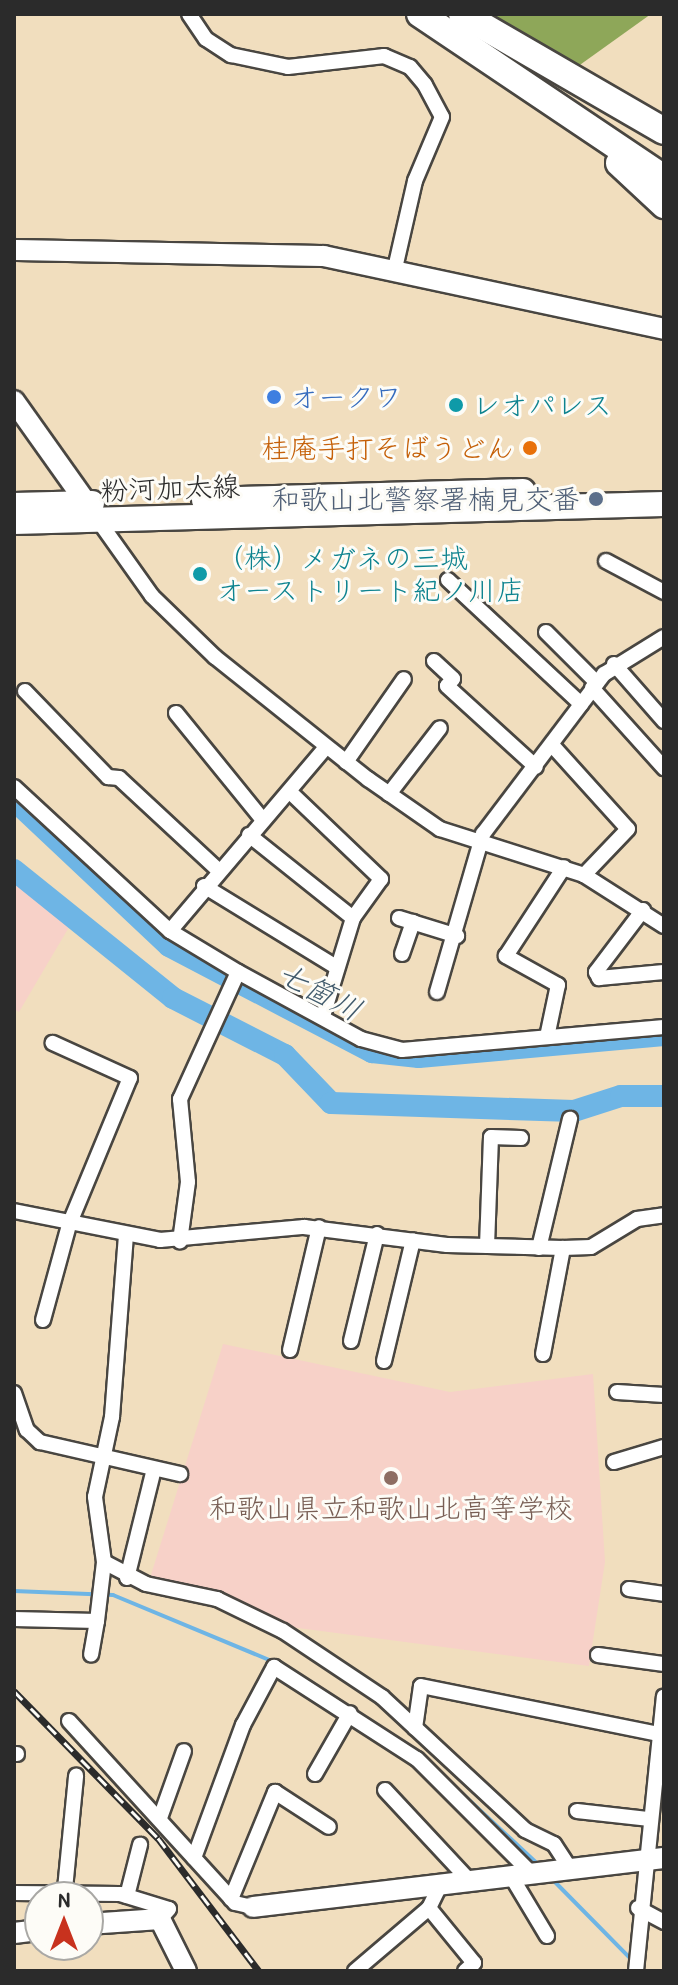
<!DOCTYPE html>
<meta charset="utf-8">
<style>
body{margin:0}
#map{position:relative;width:678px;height:1985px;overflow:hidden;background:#f1debe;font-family:"Patrick Hand","Klee One",sans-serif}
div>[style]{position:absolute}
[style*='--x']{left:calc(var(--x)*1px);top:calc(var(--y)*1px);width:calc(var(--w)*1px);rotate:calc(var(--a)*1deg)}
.built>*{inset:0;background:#f7d1c8}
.forest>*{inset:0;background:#8ea759}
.stream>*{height:4px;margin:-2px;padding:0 2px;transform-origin:2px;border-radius:2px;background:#6eb5e5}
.river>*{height:22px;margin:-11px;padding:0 11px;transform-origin:11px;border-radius:11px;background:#6eb5e5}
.roads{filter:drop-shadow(2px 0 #494641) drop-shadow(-2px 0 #494641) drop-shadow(0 2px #494641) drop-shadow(0 -2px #494641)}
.street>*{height:14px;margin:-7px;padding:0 7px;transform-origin:7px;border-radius:7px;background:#fff}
.secondary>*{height:20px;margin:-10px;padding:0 10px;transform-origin:10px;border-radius:10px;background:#fff}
.primary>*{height:24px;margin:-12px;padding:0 12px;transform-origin:12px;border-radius:12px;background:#fff}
.highway>*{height:26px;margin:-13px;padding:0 13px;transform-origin:13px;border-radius:13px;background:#fff}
.rail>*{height:7px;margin-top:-3.5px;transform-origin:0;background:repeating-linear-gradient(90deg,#fdfcf7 0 12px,#2b2b2b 0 24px);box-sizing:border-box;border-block:2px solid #2b2b2b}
.dots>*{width:22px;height:22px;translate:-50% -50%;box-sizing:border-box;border:4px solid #fdfcf7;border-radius:50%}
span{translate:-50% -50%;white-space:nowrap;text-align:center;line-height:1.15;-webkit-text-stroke:6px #fdfcf7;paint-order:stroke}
.shop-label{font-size:28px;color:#366cbe}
.left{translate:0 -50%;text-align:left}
.culture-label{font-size:28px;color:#0d838f}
.food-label{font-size:28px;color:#c56008}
.right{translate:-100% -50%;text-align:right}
.street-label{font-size:28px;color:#2b2b2b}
.service-label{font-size:28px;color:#4e5e75}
.education-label{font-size:28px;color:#785e54}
.water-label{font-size:30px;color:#425b6c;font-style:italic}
.frame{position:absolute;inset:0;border:16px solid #2b2b2b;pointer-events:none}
.north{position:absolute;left:24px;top:1881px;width:80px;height:80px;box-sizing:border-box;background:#fdfcf7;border:2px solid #a9a8a5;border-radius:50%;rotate:0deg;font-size:22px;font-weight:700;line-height:32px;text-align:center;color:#2b2b2b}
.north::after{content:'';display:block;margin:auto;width:28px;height:36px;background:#c8321e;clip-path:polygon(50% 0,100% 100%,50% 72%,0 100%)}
</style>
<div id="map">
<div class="built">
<i style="clip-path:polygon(14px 882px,72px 922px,19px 1012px,14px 1009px)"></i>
<i style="clip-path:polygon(223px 1344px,450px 1392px,593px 1374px,605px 1562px,589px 1666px,283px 1626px,220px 1593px,150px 1578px)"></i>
</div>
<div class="forest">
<i style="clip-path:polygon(454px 14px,651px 14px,570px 72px)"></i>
</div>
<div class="stream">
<i style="--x:14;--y:1591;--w:99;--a:2.3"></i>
<i style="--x:113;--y:1595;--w:177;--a:22.6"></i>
<i style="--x:439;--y:1772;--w:139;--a:43"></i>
<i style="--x:552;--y:1879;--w:115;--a:45.4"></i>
</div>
<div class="river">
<i style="--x:14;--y:800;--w:213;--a:43.3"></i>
<i style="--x:169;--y:946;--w:229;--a:27.6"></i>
<i style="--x:372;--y:1052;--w:47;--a:6.1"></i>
<i style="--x:419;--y:1057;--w:246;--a:-5.1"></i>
<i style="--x:14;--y:870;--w:204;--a:38.8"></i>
<i style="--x:173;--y:998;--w:126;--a:27"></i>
<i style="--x:285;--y:1055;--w:66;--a:46.2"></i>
<i style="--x:331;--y:1103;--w:243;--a:1.9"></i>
<i style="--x:574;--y:1111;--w:49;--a:-17.7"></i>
<i style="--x:621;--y:1096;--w:43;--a:0"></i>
</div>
<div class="roads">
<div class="street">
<i style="--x:189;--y:14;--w:30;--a:56"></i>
<i style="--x:206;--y:39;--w:30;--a:33"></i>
<i style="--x:231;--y:55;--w:58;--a:11.9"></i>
<i style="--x:288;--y:67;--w:97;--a:-6.5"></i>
<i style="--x:384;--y:56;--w:28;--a:23"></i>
<i style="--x:410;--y:67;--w:23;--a:50"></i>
<i style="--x:425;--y:85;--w:36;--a:62"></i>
<i style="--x:442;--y:117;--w:69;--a:112.9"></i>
<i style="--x:415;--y:181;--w:89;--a:102.9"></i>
<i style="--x:98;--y:520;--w:93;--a:54.6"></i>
<i style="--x:152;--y:596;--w:88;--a:44.1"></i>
<i style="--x:215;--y:657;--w:196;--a:38.6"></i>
<i style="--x:368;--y:779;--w:88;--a:34.8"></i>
<i style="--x:440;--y:829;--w:151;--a:17.7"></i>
<i style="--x:584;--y:875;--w:95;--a:32.5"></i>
<i style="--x:606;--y:561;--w:66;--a:28.1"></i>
<i style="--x:448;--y:580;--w:182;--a:43"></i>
<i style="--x:546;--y:632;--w:72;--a:45"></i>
<i style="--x:434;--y:661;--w:26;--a:43"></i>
<i style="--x:453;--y:679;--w:9;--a:131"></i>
<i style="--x:447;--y:686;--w:120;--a:42.3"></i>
<i style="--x:614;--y:664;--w:76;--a:48.7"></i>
<i style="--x:592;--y:688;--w:108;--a:48"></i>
<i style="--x:25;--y:691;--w:120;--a:46"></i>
<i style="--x:108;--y:777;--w:11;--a:5"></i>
<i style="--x:119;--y:778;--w:134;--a:42.9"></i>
<i style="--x:176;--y:713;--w:138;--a:50.9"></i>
<i style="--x:552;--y:745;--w:113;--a:47.9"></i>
<i style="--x:628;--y:829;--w:64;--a:133.7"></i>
<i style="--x:346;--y:762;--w:101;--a:-55.1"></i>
<i style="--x:14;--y:787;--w:212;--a:42.7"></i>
<i style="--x:170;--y:931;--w:79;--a:31.1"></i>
<i style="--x:238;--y:972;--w:140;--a:114.5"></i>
<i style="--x:180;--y:1099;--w:83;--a:84.5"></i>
<i style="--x:188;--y:1182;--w:60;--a:97.7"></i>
<i style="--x:290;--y:792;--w:126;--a:43.7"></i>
<i style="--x:381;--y:879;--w:48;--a:125.7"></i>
<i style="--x:353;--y:918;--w:102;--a:107"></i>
<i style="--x:389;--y:794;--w:83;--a:-52.3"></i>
<i style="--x:249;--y:835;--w:133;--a:38.6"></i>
<i style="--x:204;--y:886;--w:155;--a:31.5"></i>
<i style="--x:643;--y:910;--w:78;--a:127.2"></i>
<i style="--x:596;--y:972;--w:7;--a:63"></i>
<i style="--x:599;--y:978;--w:65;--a:-5.3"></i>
<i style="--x:399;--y:918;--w:61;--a:17.2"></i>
<i style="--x:170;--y:931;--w:241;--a:-49.7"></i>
<i style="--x:402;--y:954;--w:34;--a:-71"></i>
<i style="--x:238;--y:972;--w:140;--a:28.6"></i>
<i style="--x:361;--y:1039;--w:42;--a:15"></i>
<i style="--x:402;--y:1050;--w:263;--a:-5"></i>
<i style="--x:437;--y:992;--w:165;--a:-73.8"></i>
<i style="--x:483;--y:834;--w:201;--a:-52.9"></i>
<i style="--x:604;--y:674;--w:70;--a:-31.7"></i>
<i style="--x:547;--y:1037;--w:53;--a:-78.1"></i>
<i style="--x:558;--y:985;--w:60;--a:-150.9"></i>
<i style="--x:506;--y:956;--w:106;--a:-56.9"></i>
<i style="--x:14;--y:1211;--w:149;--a:11.2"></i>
<i style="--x:160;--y:1240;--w:145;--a:-5.2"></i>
<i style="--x:304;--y:1227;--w:144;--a:7.2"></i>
<i style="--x:447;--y:1245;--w:116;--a:1.5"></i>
<i style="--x:563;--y:1248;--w:28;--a:-2"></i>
<i style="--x:591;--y:1247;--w:54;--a:-31.3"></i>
<i style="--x:637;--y:1219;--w:27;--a:-8"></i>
<i style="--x:487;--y:1246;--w:109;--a:-87.9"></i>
<i style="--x:491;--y:1137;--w:30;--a:2"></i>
<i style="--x:539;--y:1248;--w:133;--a:-76.5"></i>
<i style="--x:43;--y:1320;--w:98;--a:-74.7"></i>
<i style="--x:69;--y:1225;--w:159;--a:-67.5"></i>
<i style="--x:130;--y:1078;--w:85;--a:-155.6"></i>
<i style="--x:351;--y:1341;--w:110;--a:-76.3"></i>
<i style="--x:290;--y:1350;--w:126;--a:-76.7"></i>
<i style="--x:543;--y:1354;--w:108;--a:-79.3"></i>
<i style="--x:384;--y:1361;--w:124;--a:-76.5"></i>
<i style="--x:617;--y:1392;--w:47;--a:3.7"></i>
<i style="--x:14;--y:1393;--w:39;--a:71"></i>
<i style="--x:27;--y:1430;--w:18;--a:43"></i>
<i style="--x:40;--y:1442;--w:144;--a:12.9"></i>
<i style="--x:614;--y:1462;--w:52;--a:-16.7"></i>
<i style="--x:104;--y:1562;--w:47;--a:27.6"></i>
<i style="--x:146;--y:1584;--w:73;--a:11.9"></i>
<i style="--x:217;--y:1599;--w:73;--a:25.9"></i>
<i style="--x:283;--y:1631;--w:119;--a:33.7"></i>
<i style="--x:382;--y:1697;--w:195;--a:42.9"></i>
<i style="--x:525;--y:1830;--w:32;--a:26"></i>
<i style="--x:554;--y:1844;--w:30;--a:57"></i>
<i style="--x:127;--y:1578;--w:112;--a:-76.1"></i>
<i style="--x:629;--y:1589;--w:35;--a:8"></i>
<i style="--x:14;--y:1619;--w:83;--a:1.4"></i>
<i style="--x:97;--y:1621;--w:34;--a:100"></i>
<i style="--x:97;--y:1621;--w:59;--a:-83.2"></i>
<i style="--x:104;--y:1562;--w:66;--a:-97.9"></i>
<i style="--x:95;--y:1497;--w:82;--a:-78"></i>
<i style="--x:112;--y:1417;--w:181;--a:-85.6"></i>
<i style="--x:598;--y:1655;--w:67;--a:7.8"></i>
<i style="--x:69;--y:1721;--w:246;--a:47.6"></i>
<i style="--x:235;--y:1903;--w:18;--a:13"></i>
<i style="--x:415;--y:1728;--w:42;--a:-81.9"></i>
<i style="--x:421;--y:1686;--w:243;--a:11.4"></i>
<i style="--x:14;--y:1754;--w:3;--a:0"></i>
<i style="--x:315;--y:1774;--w:70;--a:-60.2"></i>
<i style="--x:385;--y:1790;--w:125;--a:47"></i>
<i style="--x:577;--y:1811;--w:71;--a:6.4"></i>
<i style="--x:160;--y:1818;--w:71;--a:-70.3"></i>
<i style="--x:194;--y:1858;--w:142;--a:-69.8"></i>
<i style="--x:243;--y:1725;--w:66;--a:-61.9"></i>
<i style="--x:274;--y:1667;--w:170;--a:32.8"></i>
<i style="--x:417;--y:1759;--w:163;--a:45"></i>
<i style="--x:511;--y:1876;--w:70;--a:59"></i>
<i style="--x:65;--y:1889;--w:114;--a:-84.4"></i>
<i style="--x:14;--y:1893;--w:106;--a:0.5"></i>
<i style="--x:120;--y:1894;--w:51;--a:17"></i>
<i style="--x:169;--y:1909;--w:13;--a:132"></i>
<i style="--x:127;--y:1896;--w:53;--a:-75.7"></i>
<i style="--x:231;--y:1899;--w:116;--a:-67.6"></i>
<i style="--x:275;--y:1792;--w:64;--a:32.9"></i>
<i style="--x:429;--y:1908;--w:71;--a:50.7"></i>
<i style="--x:474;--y:1963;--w:12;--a:138"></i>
<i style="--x:638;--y:1908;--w:30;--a:28"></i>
<i style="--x:355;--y:1971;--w:97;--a:-40.4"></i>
<i style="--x:429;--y:1908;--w:25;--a:-64"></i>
<i style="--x:636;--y:1971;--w:276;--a:-84.2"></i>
</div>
<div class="secondary">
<i style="--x:14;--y:250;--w:310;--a:1.1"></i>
<i style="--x:324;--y:256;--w:348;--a:12.1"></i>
<i style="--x:14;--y:401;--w:140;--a:54.6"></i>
<i style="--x:253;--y:1907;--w:414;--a:-6.8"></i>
<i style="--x:88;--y:1924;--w:72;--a:-4"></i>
<i style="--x:160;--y:1919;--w:58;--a:63.4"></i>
<i style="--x:14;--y:1933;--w:26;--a:-7"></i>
</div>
<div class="primary">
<i style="--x:204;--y:500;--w:319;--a:-1.6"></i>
<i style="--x:14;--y:505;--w:78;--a:-1.5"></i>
<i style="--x:14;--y:522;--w:650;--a:-1.59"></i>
</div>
<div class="highway">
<i style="--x:420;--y:14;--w:294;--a:33.9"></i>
<i style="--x:462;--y:14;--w:233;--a:30.1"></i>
<i style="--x:619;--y:163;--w:62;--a:43"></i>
</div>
</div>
<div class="rail">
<i style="--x:14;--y:1691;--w:206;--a:45.6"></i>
<i style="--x:158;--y:1838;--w:167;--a:52.8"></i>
</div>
<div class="dots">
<i style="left:274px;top:397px;background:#3f7fe0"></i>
<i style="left:456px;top:405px;background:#0f9aa8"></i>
<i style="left:530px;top:448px;background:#e8710a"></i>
<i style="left:596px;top:499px;background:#5c6f8a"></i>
<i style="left:200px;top:574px;background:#0f9aa8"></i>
<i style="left:391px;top:1478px;background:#8d6e63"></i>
</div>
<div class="shop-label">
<span class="left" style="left:290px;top:397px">オークワ</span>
</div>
<div class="culture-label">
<span class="left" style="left:472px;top:405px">レオパレス</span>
<span class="left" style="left:216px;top:574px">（株）メガネの三城<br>オーストリート紀ノ川店</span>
</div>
<div class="food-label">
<span class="right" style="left:514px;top:448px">桂庵手打そばうどん</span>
</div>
<div class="street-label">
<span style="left:170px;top:488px;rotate:-2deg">粉河加太線</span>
</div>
<div class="service-label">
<span class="right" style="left:580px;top:499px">和歌山北警察署楠見交番</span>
</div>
<div class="education-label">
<span style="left:391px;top:1508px">和歌山県立和歌山北高等学校</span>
</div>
<div class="water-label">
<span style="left:320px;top:991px;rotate:28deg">七箇川</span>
</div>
<div class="frame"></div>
<div class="north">N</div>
</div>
